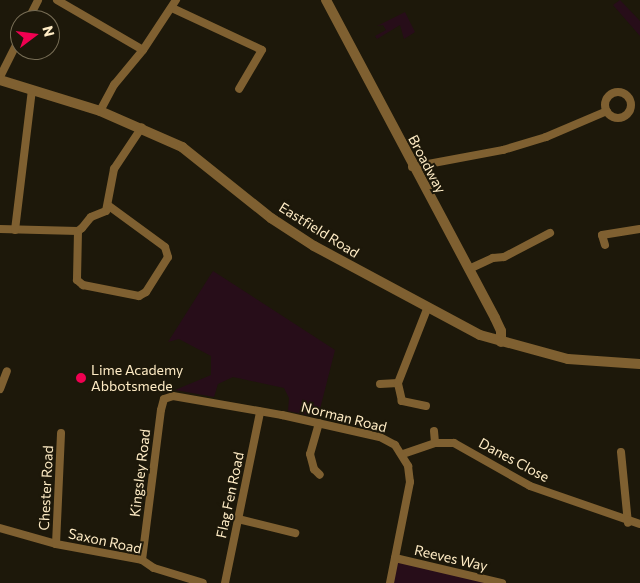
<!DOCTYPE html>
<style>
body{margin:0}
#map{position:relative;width:640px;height:583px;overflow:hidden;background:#1d180a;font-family:Commissioner,sans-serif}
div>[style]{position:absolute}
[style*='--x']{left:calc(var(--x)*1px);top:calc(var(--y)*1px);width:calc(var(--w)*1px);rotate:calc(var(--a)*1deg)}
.green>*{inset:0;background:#270d19}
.minor>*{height:8px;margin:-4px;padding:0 4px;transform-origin:4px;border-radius:4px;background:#7f6031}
.minor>.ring{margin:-4px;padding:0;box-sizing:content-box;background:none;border:8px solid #7f6031;border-radius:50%}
.tertiary>*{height:10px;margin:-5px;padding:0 5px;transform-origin:5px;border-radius:5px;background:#7f6031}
.dots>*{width:14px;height:14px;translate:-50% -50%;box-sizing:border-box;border:2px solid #1d180a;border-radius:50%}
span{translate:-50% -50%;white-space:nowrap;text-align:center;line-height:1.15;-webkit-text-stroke:4px #1d180a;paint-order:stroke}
.street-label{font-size:14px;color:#ffecc5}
.poi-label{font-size:14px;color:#ffecc5}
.left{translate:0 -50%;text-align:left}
.north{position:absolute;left:10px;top:10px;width:50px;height:50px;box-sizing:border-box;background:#1d180a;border:1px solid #776d55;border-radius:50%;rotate:75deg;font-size:14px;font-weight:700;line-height:20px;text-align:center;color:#ffecc5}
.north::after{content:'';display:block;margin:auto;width:18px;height:22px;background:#f00051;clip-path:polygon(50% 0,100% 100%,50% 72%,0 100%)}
</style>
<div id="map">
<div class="green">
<i style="clip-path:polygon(620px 0,640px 21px,640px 36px,613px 5px)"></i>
<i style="clip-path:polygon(405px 12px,415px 32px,404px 39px,400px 25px,377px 39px,375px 36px,386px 30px,383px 25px,377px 26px)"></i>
<i style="clip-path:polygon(213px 271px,335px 350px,318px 417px,288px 411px,289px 398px,284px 388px,233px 377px,218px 384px,214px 397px,175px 390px,211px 375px,211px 356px,179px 339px,168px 342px)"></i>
<i style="clip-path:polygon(396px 560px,488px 583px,392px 583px)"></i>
</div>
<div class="minor">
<i style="--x:57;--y:0;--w:99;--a:30.2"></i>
<i style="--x:172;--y:8;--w:99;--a:25"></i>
<i style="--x:262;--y:50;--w:45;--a:120.5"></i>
<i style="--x:28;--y:20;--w:22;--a:-63"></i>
<i style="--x:0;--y:77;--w:45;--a:-63.4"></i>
<i class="ring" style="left:605px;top:92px;width:18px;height:18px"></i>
<i style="--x:100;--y:111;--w:30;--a:-62"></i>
<i style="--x:114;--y:85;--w:45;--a:-50.4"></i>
<i style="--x:143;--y:50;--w:60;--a:-56.6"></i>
<i style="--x:412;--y:167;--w:93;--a:-10.6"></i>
<i style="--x:503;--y:150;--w:45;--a:-16.8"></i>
<i style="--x:546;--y:137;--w:66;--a:-23.1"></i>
<i style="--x:0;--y:229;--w:78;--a:1.5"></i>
<i style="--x:78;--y:231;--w:5;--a:-37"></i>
<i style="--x:82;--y:228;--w:14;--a:-51"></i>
<i style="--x:91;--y:217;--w:16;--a:-22"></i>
<i style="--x:106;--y:211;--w:43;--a:-79.2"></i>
<i style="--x:114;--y:169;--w:50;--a:-56.3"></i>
<i style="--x:15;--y:230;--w:141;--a:-83.1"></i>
<i style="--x:78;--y:231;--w:49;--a:91.2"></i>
<i style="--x:77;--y:280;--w:8;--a:40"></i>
<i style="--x:83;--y:285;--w:57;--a:11.1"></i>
<i style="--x:139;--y:296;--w:8;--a:-30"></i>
<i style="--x:146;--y:292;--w:41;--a:-57.8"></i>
<i style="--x:168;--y:257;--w:10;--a:-107"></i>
<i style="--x:165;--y:247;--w:69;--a:-143.8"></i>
<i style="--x:605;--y:245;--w:10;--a:-107"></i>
<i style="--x:602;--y:235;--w:38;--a:-9"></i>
<i style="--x:469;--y:269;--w:26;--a:-25"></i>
<i style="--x:493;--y:258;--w:11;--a:-5"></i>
<i style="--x:504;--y:257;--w:52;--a:-27.6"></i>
<i style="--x:380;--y:384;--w:18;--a:-3"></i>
<i style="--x:0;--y:389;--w:19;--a:-69"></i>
<i style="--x:426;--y:406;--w:25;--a:-168"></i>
<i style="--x:402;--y:401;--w:18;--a:-103"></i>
<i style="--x:398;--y:383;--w:79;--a:-68.6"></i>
<i style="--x:319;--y:423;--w:32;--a:106"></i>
<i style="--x:310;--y:454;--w:16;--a:75"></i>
<i style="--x:314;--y:469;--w:8;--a:45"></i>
<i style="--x:434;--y:431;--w:12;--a:85"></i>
<i style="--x:621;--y:452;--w:71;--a:84.4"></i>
<i style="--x:403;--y:454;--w:34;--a:-19"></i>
<i style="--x:435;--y:443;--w:19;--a:0"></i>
<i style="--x:454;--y:443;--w:87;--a:29.5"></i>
<i style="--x:530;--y:486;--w:116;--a:19.1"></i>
<i style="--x:238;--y:519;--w:59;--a:13.8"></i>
<i style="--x:0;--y:528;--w:58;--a:15.9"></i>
<i style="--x:56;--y:544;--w:87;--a:10.5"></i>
<i style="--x:142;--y:560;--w:14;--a:34"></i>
<i style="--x:154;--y:568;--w:51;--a:17"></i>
<i style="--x:56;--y:544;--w:111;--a:-87.4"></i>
<i style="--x:395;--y:558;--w:110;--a:13.2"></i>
<i style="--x:142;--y:560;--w:151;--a:-82.8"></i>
<i style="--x:161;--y:410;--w:11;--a:-75"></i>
<i style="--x:164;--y:399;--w:9;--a:-18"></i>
<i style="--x:173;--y:396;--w:111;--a:9.9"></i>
<i style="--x:282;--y:415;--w:100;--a:12.7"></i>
<i style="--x:380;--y:437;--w:17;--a:28"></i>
<i style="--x:395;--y:445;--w:25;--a:58"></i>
<i style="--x:408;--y:466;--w:16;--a:83"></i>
<i style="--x:410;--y:482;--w:103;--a:101.2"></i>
<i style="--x:225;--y:583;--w:175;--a:-78.4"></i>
</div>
<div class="tertiary">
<i style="--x:326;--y:0;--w:360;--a:62"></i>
<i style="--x:495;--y:318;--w:14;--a:65"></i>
<i style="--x:501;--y:331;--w:11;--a:90"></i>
<i style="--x:0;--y:80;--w:105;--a:17.2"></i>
<i style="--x:100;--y:111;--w:90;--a:23.7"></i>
<i style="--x:182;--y:147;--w:114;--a:38.6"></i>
<i style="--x:271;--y:218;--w:51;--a:33.1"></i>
<i style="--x:314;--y:246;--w:188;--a:28.2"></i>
<i style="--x:480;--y:335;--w:91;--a:15.3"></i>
<i style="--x:568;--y:359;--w:72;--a:4"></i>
</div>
<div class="dots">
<i style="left:81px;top:378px;background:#f00051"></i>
</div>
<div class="street-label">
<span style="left:427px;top:164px;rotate:62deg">Broadway</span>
<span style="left:319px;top:230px;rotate:32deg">Eastfield Road</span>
<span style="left:344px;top:417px;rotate:14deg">Norman Road</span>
<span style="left:514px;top:460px;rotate:28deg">Danes Close</span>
<span style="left:140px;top:473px;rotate:-83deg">Kingsley Road</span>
<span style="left:46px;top:488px;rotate:-87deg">Chester Road</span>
<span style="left:230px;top:495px;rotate:-78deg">Flag Fen Road</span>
<span style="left:105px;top:541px;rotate:12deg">Saxon Road</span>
<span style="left:451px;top:558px;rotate:13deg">Reeves Way</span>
</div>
<div class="poi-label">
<span class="left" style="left:91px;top:378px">Lime Academy<br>Abbotsmede</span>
</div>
<div class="north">N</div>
</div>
